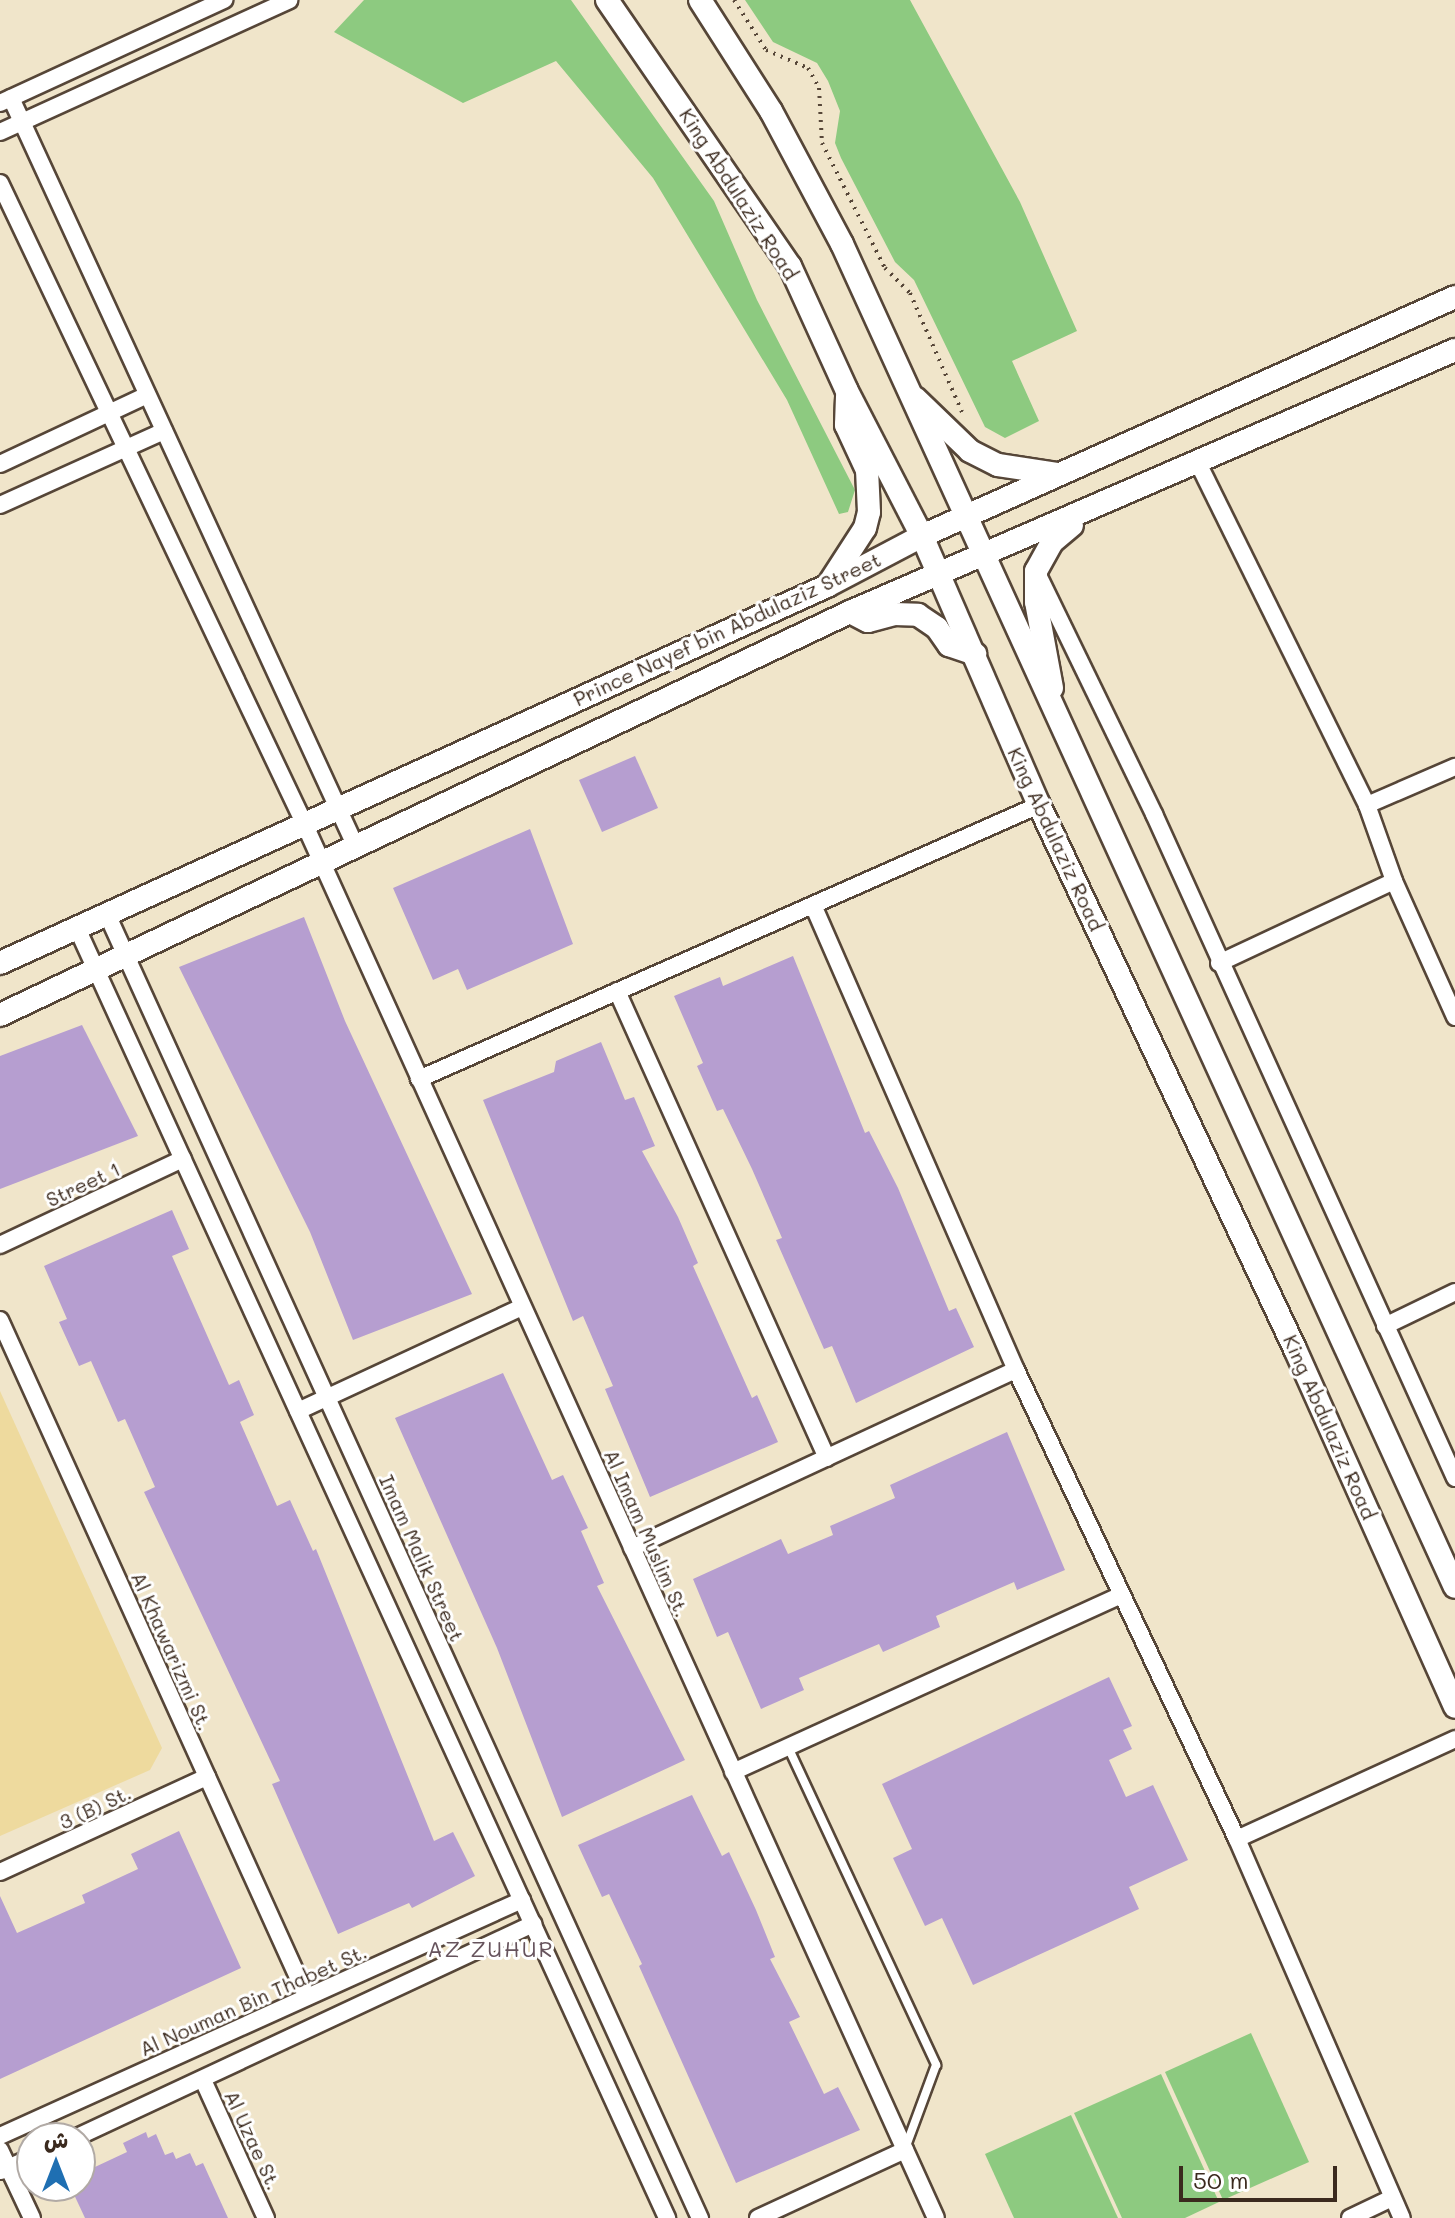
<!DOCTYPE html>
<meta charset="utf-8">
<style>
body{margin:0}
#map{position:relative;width:1455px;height:2218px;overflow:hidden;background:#f0e5ca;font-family:Mali,"Playpen Sans Arabic",sans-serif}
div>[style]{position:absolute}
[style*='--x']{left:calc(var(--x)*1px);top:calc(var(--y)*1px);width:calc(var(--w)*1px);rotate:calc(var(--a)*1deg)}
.green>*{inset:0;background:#8dca80}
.sand>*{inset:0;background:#eeda9e}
.building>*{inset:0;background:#b69ed0}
.path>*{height:4px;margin-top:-2px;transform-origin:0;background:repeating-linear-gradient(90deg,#564638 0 2px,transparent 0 8px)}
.roads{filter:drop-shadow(2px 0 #564638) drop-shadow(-2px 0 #564638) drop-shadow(0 2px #564638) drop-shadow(0 -2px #564638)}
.service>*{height:8px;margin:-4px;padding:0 4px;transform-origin:4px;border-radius:4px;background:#fff}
.minor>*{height:16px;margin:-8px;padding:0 8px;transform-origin:8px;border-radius:8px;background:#fff}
.secondary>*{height:22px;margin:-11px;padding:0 11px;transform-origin:11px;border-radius:11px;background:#fff}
span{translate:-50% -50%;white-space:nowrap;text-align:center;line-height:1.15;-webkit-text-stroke:6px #fff;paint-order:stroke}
.street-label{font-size:20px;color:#3b2a1e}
.neighbourhood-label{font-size:22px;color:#66535c;letter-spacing:2px}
.north{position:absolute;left:16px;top:2122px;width:80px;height:80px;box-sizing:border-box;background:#fff;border:2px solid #b1aaa5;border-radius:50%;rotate:0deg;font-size:22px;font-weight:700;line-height:32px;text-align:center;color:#3b2a1e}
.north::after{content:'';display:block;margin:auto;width:28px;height:36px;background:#1f6fb2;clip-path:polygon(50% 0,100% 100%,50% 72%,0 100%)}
.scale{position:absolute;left:1179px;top:2166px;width:158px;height:36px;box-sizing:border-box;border:4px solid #3b2a1e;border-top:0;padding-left:10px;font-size:24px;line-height:28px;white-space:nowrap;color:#3b2a1e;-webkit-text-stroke:6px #fff;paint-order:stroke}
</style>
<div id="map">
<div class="green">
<i style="clip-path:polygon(364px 0,571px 0,714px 201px,757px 300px,855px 490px,848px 512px,839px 514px,787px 400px,653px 178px,556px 61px,463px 103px,334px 32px)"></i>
<i style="clip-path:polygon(745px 0,910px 0,1020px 202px,1077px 331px,1012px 361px,1039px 421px,1005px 438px,985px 427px,914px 280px,895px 262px,841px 158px,835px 143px,840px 111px,828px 81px,817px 63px,773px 42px)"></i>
<i style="clip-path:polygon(1251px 2033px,1309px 2162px,1223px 2200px,1165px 2072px)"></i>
<i style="clip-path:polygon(1161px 2074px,1219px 2202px,1185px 2218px,1122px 2218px,1074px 2113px)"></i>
<i style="clip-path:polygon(1071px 2115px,1118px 2218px,1014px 2218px,985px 2154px)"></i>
</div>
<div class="sand">
<i style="clip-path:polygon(0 1391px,162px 1748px,150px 1770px,0 1836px)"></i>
</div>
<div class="building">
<i style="clip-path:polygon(635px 756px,658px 808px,602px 832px,579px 780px)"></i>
<i style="clip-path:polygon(530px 829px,573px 944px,467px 990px,458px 969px,433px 980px,393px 888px)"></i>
<i style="clip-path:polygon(304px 917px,345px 1021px,472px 1294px,353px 1340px,310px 1232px,179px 967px)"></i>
<i style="clip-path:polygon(793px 956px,865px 1133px,869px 1131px,898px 1188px,949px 1311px,956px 1308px,974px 1347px,856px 1403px,832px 1346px,824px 1349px,776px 1240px,782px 1238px,752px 1169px,723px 1109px,717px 1111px,697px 1066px,703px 1063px,674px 996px,720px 977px,723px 986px)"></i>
<i style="clip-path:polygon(82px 1025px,138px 1136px,0 1189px,0 1056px)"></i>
<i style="clip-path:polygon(601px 1042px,625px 1100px,634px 1097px,655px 1146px,642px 1151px,678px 1217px,698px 1263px,693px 1266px,752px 1398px,757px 1395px,778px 1442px,650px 1497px,605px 1389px,613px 1386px,583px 1316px,573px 1321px,483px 1100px,554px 1072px,556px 1061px)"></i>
<i style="clip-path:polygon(172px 1210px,189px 1249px,172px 1256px,229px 1385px,239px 1380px,254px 1415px,240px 1422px,277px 1506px,290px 1500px,313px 1551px,316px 1549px,434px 1841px,453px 1832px,475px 1876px,412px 1908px,409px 1903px,338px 1934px,272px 1784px,280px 1781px,144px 1492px,155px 1487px,125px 1419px,118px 1422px,91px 1361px,79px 1366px,59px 1322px,67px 1319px,44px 1266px)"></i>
<i style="clip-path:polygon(503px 1373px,552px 1480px,563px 1475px,588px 1528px,581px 1531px,604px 1583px,597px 1586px,685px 1760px,562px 1817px,497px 1648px,395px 1418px)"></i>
<i style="clip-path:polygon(1007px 1432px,1065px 1570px,1017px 1590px,1014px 1582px,936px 1616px,940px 1627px,883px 1652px,879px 1644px,799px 1678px,804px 1690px,761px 1709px,728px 1632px,717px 1637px,693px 1579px,781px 1539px,788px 1554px,833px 1535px,830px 1526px,895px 1498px,890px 1485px)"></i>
<i style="clip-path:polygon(1109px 1677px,1132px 1726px,1123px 1730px,1132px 1749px,1109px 1760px,1126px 1797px,1153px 1785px,1188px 1860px,1129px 1887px,1139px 1909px,973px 1985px,942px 1918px,925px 1926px,893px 1858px,912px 1849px,882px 1784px)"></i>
<i style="clip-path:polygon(692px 1795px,722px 1856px,729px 1852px,756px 1910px,775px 1957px,770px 1959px,800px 2017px,789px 2022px,824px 2094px,838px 2087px,860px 2130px,736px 2183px,639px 1966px,642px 1964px,609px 1894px,602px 1897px,578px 1845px)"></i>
<i style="clip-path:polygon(179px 1831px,241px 1968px,0 2079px,0 1896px,17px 1933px,85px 1903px,82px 1895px,138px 1869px,131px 1854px)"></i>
<i style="clip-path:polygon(146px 2132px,148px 2138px,156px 2134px,165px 2155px,173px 2152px,176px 2159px,190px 2153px,196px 2166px,203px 2163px,228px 2218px,85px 2218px,70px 2186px,80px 2186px,80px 2174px,127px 2152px,123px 2143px)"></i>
</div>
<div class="path">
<i style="--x:734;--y:0;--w:59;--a:57.4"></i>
<i style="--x:766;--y:50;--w:46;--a:23.2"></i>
<i style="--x:808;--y:68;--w:23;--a:61"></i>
<i style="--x:819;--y:88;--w:55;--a:86.9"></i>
<i style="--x:822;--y:143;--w:140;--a:63.3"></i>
<i style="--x:885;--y:268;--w:35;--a:45"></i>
<i style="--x:910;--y:293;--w:130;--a:66.4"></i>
</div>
<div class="roads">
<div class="service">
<i style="--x:788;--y:1747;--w:351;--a:65"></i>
<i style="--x:936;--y:2065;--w:90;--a:110.3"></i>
</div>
<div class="minor">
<i style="--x:11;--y:98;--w:825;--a:65.27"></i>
<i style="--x:0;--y:103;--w:247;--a:-24.7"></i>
<i style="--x:0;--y:132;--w:318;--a:-24.5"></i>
<i style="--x:0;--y:183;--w:709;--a:64.59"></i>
<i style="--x:304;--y:823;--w:1531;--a:65.63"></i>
<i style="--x:1198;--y:463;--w:381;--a:63.7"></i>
<i style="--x:1367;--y:805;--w:81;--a:70.4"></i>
<i style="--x:1394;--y:881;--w:149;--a:65.8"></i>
<i style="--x:0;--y:464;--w:162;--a:-25.1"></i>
<i style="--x:0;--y:505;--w:180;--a:-24.3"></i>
<i style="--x:1038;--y:575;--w:266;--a:64.1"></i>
<i style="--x:1154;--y:814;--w:729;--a:65.61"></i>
<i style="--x:1367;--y:805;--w:96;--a:-23.4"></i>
<i style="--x:813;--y:905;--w:507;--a:66.42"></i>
<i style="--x:1016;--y:1370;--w:518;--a:64.77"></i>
<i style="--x:1237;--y:1839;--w:413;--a:66.5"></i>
<i style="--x:107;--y:914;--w:1433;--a:65.55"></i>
<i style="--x:77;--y:928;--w:1419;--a:65.42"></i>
<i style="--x:1219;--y:963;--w:193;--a:-25.1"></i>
<i style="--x:617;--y:991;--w:512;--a:65.79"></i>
<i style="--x:419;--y:1079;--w:678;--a:-23.84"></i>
<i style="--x:0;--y:1245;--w:202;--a:-25.2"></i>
<i style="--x:0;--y:1320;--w:743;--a:65.61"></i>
<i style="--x:1385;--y:1326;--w:78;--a:-25.9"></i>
<i style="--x:298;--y:1411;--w:247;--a:-24.9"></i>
<i style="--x:632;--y:1548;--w:423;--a:-24.9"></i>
<i style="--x:733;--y:1772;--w:426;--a:-24.5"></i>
<i style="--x:1237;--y:1839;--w:240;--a:-24.6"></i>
<i style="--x:0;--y:1872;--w:228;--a:-24.7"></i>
<i style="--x:203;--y:2080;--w:152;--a:65.5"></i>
<i style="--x:0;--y:2136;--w:573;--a:-24.33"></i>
<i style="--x:75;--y:2138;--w:506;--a:-25.04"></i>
<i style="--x:0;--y:2150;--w:75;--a:64.8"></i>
<i style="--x:1;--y:2171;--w:34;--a:-24"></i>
<i style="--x:758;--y:2218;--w:162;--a:-24.8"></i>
<i style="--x:1350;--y:2218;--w:47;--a:-25.5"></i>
</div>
<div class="secondary">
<i style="--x:607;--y:0;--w:323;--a:55.5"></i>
<i style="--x:790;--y:266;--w:137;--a:65.5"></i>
<i style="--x:847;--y:391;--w:163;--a:62.7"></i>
<i style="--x:922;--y:536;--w:293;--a:66.5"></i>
<i style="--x:1039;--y:805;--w:601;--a:64.8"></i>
<i style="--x:1295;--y:1349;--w:392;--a:65.9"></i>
<i style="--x:700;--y:0;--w:132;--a:57.4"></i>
<i style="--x:771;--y:111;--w:151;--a:61.9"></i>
<i style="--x:842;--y:244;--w:1476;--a:65.47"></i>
<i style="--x:915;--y:398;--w:76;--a:43.9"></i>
<i style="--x:970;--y:451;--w:31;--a:27"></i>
<i style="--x:998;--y:465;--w:61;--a:8.5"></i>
<i style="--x:830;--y:582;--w:64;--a:-57.1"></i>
<i style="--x:865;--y:528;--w:16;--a:-76"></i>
<i style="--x:869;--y:512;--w:42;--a:-92.7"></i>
<i style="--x:867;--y:470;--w:50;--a:-115"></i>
<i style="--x:846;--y:425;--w:29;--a:-88"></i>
<i style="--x:850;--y:612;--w:20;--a:27"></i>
<i style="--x:868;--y:621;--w:27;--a:-15"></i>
<i style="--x:894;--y:614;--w:24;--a:2"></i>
<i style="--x:918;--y:615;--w:23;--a:34"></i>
<i style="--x:937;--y:628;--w:21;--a:55"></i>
<i style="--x:949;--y:645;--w:28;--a:19"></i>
<i style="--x:1052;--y:688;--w:87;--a:-100.5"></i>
<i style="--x:1036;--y:602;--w:31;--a:-90"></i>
<i style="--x:1036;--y:571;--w:33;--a:-61"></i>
<i style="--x:1052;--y:542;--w:26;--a:-40"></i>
<i style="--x:0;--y:963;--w:909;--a:-24.51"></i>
<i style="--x:827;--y:586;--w:107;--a:-27.8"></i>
<i style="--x:922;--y:536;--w:584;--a:-24.15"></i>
<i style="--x:0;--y:1015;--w:941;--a:-25.37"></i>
<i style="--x:850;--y:612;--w:659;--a:-23.42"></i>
</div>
</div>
<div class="street-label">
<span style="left:739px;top:194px;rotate:57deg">King Abdulaziz Road</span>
<span style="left:727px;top:629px;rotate:-25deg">Prince Nayef bin Abdulaziz Street</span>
<span style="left:1056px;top:839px;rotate:65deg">King Abdulaziz Road</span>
<span style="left:83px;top:1184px;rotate:-25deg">Street 1</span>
<span style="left:1330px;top:1427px;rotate:66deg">King Abdulaziz Road</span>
<span style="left:647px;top:1533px;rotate:66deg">Al Imam Muslim St.</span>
<span style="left:422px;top:1558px;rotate:66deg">Imam Malik Street</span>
<span style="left:172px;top:1651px;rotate:66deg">Al Khawarizmi St.</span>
<span style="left:95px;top:1807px;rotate:-25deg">3 (B) St.</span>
<span style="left:253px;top:2000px;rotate:-24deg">Al Nouman Bin Thabet St.</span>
<span style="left:253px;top:2140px;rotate:65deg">Al Uzae St.</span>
</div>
<div class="neighbourhood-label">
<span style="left:491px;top:1949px">AZ ZUHUR</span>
</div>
<div class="north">ش</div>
<div class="scale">50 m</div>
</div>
